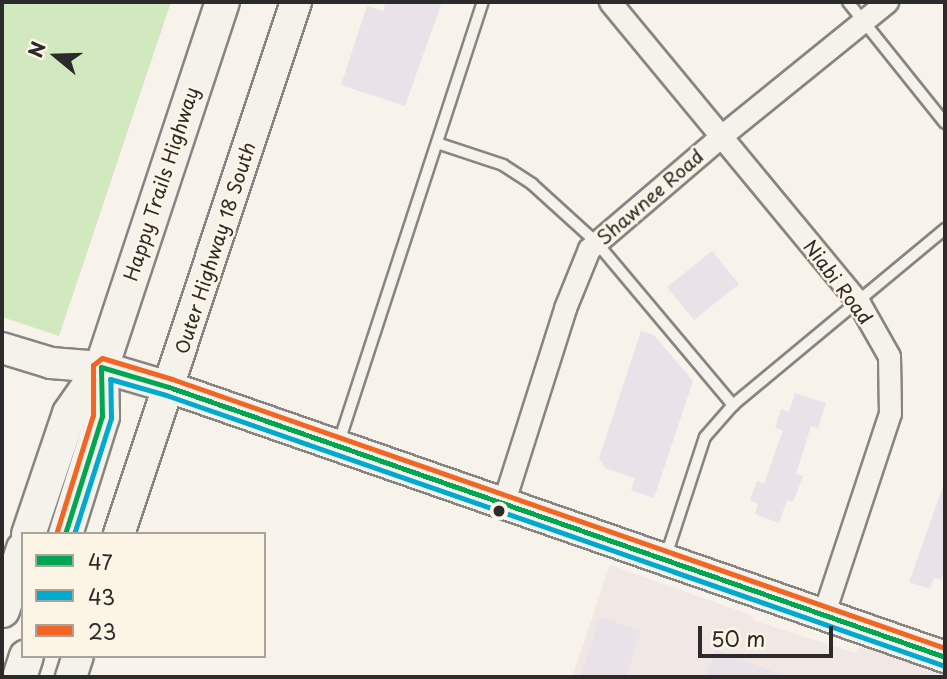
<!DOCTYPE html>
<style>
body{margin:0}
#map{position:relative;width:947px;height:679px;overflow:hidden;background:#f7f3ea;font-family:"Playpen Sans",sans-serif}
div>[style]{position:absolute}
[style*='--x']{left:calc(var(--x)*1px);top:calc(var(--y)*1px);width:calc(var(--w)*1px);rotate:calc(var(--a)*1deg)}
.built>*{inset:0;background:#f1e8e6}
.green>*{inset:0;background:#d2e9c0}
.building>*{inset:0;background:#e9e2e8}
.roads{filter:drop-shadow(2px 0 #878581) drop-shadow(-2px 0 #878581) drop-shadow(0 2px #878581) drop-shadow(0 -2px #878581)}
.lane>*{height:10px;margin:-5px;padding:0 5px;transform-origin:5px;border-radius:5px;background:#f5f2ec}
.street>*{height:21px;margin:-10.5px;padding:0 10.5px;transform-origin:10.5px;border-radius:10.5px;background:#f5f2ec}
.secondary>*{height:30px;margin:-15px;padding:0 15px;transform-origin:15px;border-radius:15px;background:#f5f2ec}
.primary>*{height:33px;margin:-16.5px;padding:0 16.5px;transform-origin:16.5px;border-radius:16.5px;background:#f5f2ec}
.bus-1>*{height:5px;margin:-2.5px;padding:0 2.5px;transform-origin:2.5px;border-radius:2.5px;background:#00a651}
.bus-2>*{height:5px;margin:-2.5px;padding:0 2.5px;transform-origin:2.5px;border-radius:2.5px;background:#00a9ce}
.bus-3>*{height:5px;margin:-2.5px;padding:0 2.5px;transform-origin:2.5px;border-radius:2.5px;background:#f26522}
.dots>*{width:19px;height:19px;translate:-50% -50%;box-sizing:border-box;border:4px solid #fcf5e5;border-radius:50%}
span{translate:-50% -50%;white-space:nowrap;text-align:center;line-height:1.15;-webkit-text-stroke:5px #fcf5e5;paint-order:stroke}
.street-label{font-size:19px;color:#2b2b2b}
.frame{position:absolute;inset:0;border:4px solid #2b2b2b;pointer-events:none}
.legend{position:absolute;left:21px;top:532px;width:245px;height:126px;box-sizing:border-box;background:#fcf5e5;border:2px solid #a8a49b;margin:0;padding:9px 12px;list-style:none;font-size:21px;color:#2b2b2b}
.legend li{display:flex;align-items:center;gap:14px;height:35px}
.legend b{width:35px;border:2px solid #a8a49b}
.north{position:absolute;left:21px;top:21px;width:70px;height:70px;-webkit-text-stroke:5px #fcf5e5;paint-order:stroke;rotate:289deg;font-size:19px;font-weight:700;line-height:28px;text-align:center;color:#2b2b2b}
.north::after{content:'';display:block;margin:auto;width:24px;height:32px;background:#2b2b2b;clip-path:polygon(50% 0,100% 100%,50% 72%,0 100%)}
.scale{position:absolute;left:698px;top:626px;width:135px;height:32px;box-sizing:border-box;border:4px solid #2b2b2b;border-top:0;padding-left:9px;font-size:21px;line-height:24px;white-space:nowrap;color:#2b2b2b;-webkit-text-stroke:5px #fcf5e5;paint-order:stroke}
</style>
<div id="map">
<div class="built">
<i style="clip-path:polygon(610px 565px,751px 615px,755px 621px,856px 653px,860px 644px,945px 671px,945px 677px,572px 677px)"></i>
</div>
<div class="green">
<i style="clip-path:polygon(2px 2px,171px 2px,59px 336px,2px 317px)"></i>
</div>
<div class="building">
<i style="clip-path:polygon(386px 2px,442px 2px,405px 106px,341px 85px,367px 6px,383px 11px)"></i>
<i style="clip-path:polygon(712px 251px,739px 284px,694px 320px,667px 287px)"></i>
<i style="clip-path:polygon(641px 331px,654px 335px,693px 381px,654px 498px,631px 490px,635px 478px,605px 468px,599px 458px)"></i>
<i style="clip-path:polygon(795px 393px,826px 403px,818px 428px,811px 426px,796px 474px,803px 476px,793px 502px,787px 500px,779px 523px,755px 514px,758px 504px,750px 500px,757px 481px,764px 484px,783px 430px,775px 428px,781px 409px,789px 412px)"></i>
<i style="clip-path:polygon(944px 484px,945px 544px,942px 555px,945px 556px,945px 567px,941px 580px,934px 578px,930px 589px,909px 582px)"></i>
<i style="clip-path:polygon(600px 617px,641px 631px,626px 677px,580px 677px)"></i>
<i style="clip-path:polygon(716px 650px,784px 676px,784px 677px,705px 677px)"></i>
</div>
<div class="roads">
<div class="lane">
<i style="--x:848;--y:2;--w:155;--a:51.3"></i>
<i style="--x:437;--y:143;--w:70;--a:18.4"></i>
<i style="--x:503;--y:165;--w:35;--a:33"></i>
<i style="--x:532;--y:184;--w:88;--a:42.2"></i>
<i style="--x:597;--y:243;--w:212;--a:50"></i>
<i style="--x:338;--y:445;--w:466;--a:-71.9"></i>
<i style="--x:666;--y:556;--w:125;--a:-71.9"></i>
<i style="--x:705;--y:437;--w:43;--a:-48.8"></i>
<i style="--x:733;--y:405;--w:276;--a:-39.7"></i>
</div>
<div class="street">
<i style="--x:610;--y:2;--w:391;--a:50.4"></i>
<i style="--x:859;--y:303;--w:61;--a:60.5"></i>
<i style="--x:889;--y:356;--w:57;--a:89"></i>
<i style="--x:890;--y:413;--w:213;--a:108.3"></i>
<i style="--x:503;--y:504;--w:206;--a:-72.4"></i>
<i style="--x:565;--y:308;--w:64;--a:-67.9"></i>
<i style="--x:589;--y:249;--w:172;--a:-40.5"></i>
<i style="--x:720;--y:137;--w:215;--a:-39"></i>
</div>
<div class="secondary">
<i style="--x:2;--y:348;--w:51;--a:17"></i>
<i style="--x:51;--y:363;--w:50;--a:4.6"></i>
<i style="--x:101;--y:367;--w:71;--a:16.4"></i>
<i style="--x:169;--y:387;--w:822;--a:19.18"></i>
<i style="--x:119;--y:534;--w:561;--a:-71.6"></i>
<i style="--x:71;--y:677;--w:22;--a:-72"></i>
</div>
<div class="primary">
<i style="--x:28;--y:534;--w:128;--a:-71.3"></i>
<i style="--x:69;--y:413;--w:56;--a:-55.2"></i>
<i style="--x:101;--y:367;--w:385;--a:-71.7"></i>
<i style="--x:65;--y:534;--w:124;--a:-72.6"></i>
<i style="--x:102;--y:416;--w:49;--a:-91.2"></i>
<i style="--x:2;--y:610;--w:65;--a:-71.3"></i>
<i style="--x:19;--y:677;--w:22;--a:-72"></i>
</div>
</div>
<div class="bus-1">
<i style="--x:65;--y:534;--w:124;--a:-72.6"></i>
<i style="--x:102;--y:416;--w:49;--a:-91.2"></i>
<i style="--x:101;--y:367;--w:71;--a:16.4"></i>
<i style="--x:169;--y:387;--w:822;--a:19.18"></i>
</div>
<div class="bus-2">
<i style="--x:74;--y:534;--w:122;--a:-72.3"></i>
<i style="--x:111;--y:418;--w:39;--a:-91"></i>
<i style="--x:110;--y:379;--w:58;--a:15.9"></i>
<i style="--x:166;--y:395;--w:822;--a:19.18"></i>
</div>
<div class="bus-3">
<i style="--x:57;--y:531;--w:121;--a:-72.8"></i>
<i style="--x:93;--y:415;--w:50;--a:-90"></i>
<i style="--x:93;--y:365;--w:11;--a:-38"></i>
<i style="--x:102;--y:358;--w:73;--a:16.7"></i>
<i style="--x:172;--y:379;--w:818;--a:19.19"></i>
</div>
<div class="dots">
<i style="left:499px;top:511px;background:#2b2b2b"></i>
</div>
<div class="street-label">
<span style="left:161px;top:184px;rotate:-72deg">Happy Trails Highway</span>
<span style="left:650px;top:197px;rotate:-41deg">Shawnee Road</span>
<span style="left:215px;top:248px;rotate:-72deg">Outer Highway 18 South</span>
<span style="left:838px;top:282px;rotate:53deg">Niabi Road</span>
</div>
<div class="frame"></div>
<ul class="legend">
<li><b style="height:9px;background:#00a651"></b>47</li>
<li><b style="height:9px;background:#00a9ce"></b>43</li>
<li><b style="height:9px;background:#f26522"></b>23</li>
</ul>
<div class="north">N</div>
<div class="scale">50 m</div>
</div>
